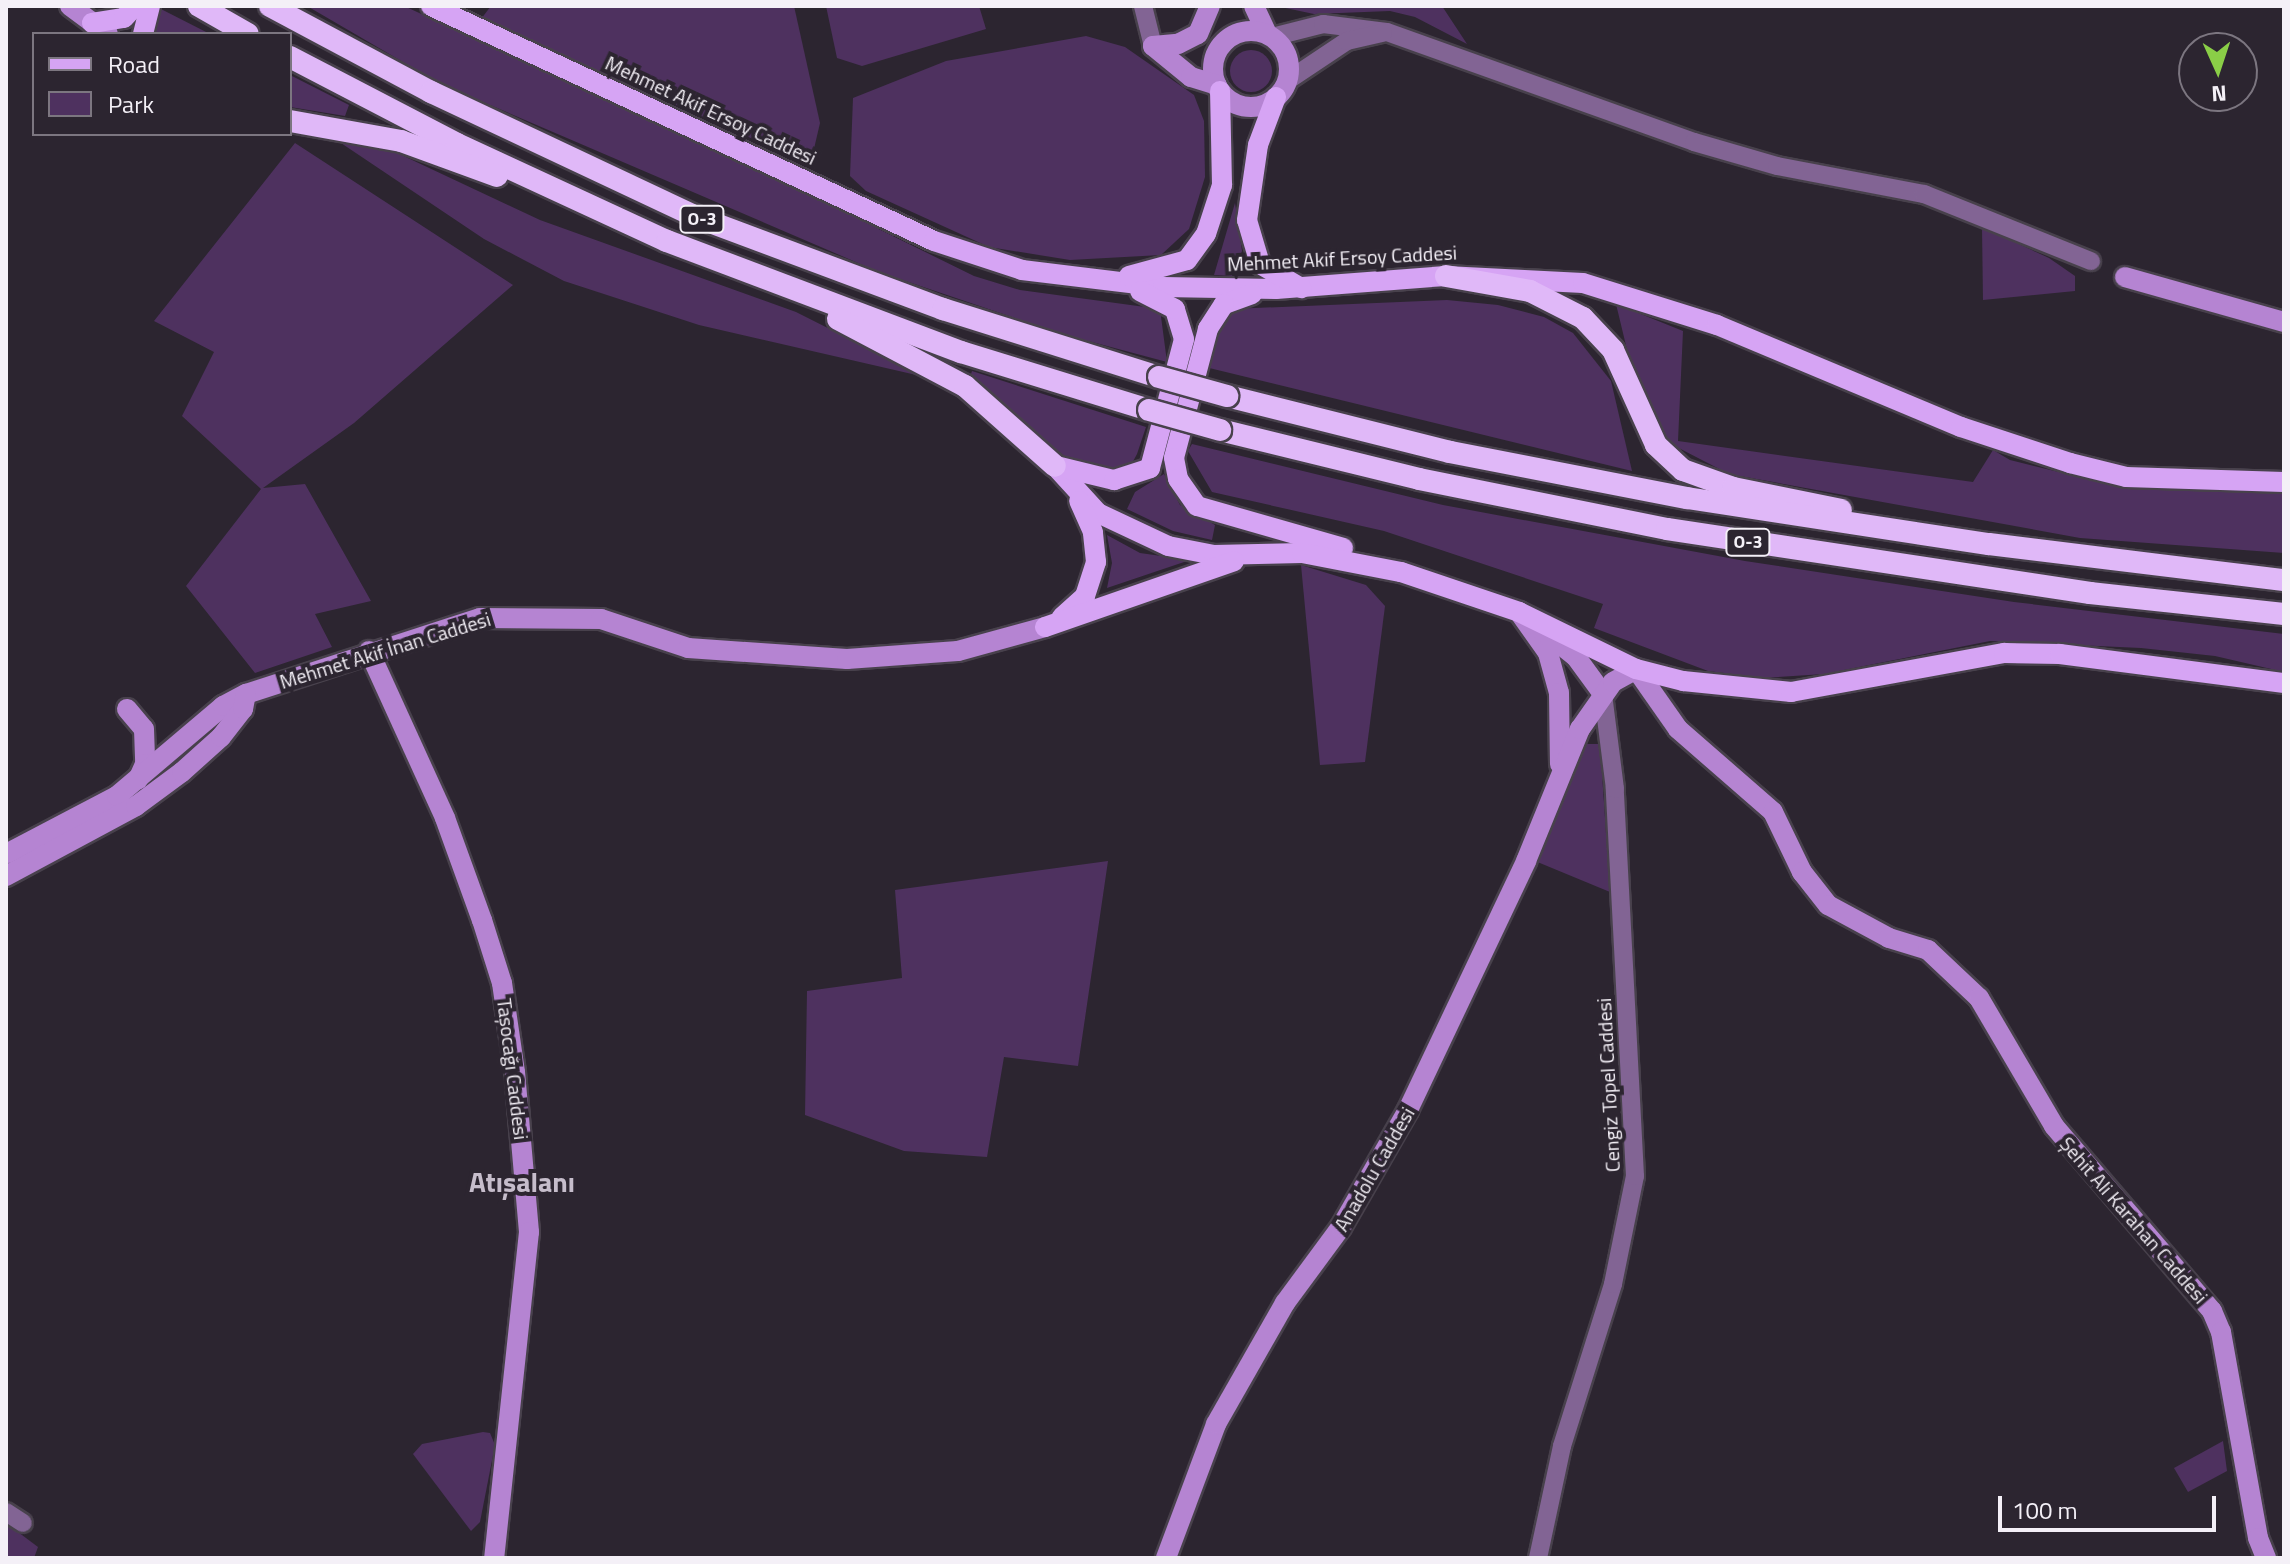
<!DOCTYPE html>
<meta charset="utf-8">
<style>
body{margin:0}
#map{position:relative;width:2290px;height:1564px;overflow:hidden;background:#2c2530;font-family:"Titillium Web",sans-serif}
div>[style]{position:absolute}
[style*='--x']{left:calc(var(--x)*1px);top:calc(var(--y)*1px);width:calc(var(--w)*1px);rotate:calc(var(--a)*1deg)}
.green>*{inset:0;background:#4e315f}
.round{border-radius:50%}
.roads{filter:drop-shadow(2px 0 #48414c) drop-shadow(-2px 0 #48414c) drop-shadow(0 2px #48414c) drop-shadow(0 -2px #48414c)}
.tertiary>*{height:18px;margin:-9px;padding:0 9px;transform-origin:9px;border-radius:9px;background:#826494}
.secondary>*{height:20px;margin:-10px;padding:0 10px;transform-origin:10px;border-radius:10px;background:#b584d2}
.secondary>.ring{margin:-10px;padding:0;box-sizing:content-box;background:none;border:20px solid #b584d2;border-radius:50%}
.primary>*{height:20px;margin:-10px;padding:0 10px;transform-origin:10px;border-radius:10px;background:#d6a4f4}
.trunk>*{height:22px;margin:-11px;padding:0 11px;transform-origin:11px;border-radius:11px;background:#e0b8f8}
.bridges{filter:drop-shadow(2px 0 #48414c) drop-shadow(-2px 0 #48414c) drop-shadow(0 2px #48414c) drop-shadow(0 -2px #48414c)}
.trunk-bridge>*{height:22px;margin:-11px;padding:0 11px;transform-origin:11px;border-radius:11px;background:#e0b8f8}
span{translate:-50% -50%;white-space:nowrap;text-align:center;line-height:1.15;-webkit-text-stroke:8px #2c2530;paint-order:stroke}
.shield-label span{padding:2px 6px;background:#2c2530;border:2px solid;border-radius:6px;-webkit-text-stroke-width:0}
.shield-label{font-size:18px;color:#f4f0f7;font-weight:700}
.street-label{font-size:20px;color:#f4f0f7}
.district-label{font-size:28px;color:#c6bdcb;font-weight:700}
.frame{position:absolute;inset:0;border:8px solid #f4f0f7;pointer-events:none}
.legend{position:absolute;left:32px;top:32px;width:260px;height:104px;box-sizing:border-box;background:#2c2530;border:2px solid #7c7680;margin:0;padding:10px 14px;list-style:none;font-size:24px;color:#f4f0f7}
.legend li{display:flex;align-items:center;gap:16px;height:40px}
.legend b{width:40px;border:2px solid #7c7680}
.north{position:absolute;left:2178px;top:32px;width:80px;height:80px;box-sizing:border-box;background:#2c2530;border:2px solid #7c7680;border-radius:50%;rotate:177deg;font-size:22px;font-weight:700;line-height:32px;text-align:center;color:#f4f0f7}
.north::after{content:'';display:block;margin:auto;width:28px;height:36px;background:#8ace47;clip-path:polygon(50% 0,100% 100%,50% 72%,0 100%)}
.scale{position:absolute;left:1998px;top:1496px;width:218px;height:36px;box-sizing:border-box;border:4px solid #f4f0f7;border-top:0;padding-left:10px;font-size:24px;line-height:28px;white-space:nowrap;color:#f4f0f7;-webkit-text-stroke:6px #2c2530;paint-order:stroke}
</style>
<div id="map">
<div class="green">
<i style="clip-path:polygon(307px 6px,404px 6px,710px 146px,974px 276px,1020px 290px,1160px 309px,1167px 362px,1062px 334px,879px 272px,439px 83px)"></i>
<i style="clip-path:polygon(491px 6px,794px 6px,820px 123px,813px 153px,801px 160px,481px 19px)"></i>
<i style="clip-path:polygon(826px 6px,979px 6px,986px 29px,862px 66px,837px 58px)"></i>
<i style="clip-path:polygon(1276px 6px,1442px 6px,1467px 44px,1415px 17px,1390px 11px,1314px 14px)"></i>
<i style="clip-path:polygon(157px 7px,210px 34px,150px 34px)"></i>
<i style="clip-path:polygon(1086px 36px,1125px 47px,1194px 95px,1204px 121px,1205px 177px,1189px 229px,1161px 255px,1070px 260px,989px 247px,866px 191px,850px 176px,853px 98px,946px 61px)"></i>
<i class="round" style="left:1230px;top:50px;width:42px;height:42px"></i>
<i style="clip-path:polygon(290px 75px,349px 105px,345px 116px,290px 107px)"></i>
<i style="clip-path:polygon(335px 139px,393px 151px,540px 220px,796px 312px,925px 377px,699px 325px,564px 281px,484px 239px)"></i>
<i style="clip-path:polygon(295px 143px,513px 285px,354px 423px,263px 488px,305px 484px,371px 601px,315px 614px,332px 647px,255px 673px,186px 586px,261px 489px,182px 416px,214px 352px,154px 321px)"></i>
<i style="clip-path:polygon(1235px 203px,1242px 251px,1232px 276px,1214px 275px)"></i>
<i style="clip-path:polygon(1982px 227px,2049px 258px,2075px 276px,2075px 291px,1983px 300px)"></i>
<i style="clip-path:polygon(1447px 300px,1498px 305px,1544px 317px,1573px 333px,1611px 381px,1632px 471px,1201px 366px,1213px 332px,1231px 309px)"></i>
<i style="clip-path:polygon(1616px 304px,1683px 331px,1678px 441px,1973px 482px,1993px 450px,2010px 460px,2120px 487px,2284px 491px,2284px 553px,2080px 538px,1729px 474px,1669px 443px,1629px 358px)"></i>
<i style="clip-path:polygon(972px 371px,1146px 427px,1137px 454px,1130px 467px,1118px 471px,1072px 462px,969px 380px)"></i>
<i style="clip-path:polygon(1192px 444px,1443px 505px,1745px 561px,2014px 602px,2284px 634px,2284px 672px,2215px 656px,2141px 648px,1990px 641px,1824px 674px,1764px 678px,1708px 671px,1594px 628px,1603px 604px,1384px 531px,1212px 492px,1188px 451px)"></i>
<i style="clip-path:polygon(1164px 474px,1180px 505px,1215px 525px,1212px 540px,1173px 531px,1127px 509px,1135px 492px)"></i>
<i style="clip-path:polygon(1107px 535px,1140px 553px,1190px 560px,1107px 588px,1112px 563px)"></i>
<i style="clip-path:polygon(1301px 565px,1366px 585px,1385px 606px,1365px 762px,1320px 765px)"></i>
<i style="clip-path:polygon(1582px 744px,1600px 744px,1610px 892px,1535px 861px)"></i>
<i style="clip-path:polygon(1108px 861px,1078px 1066px,1004px 1057px,987px 1157px,904px 1151px,805px 1115px,807px 991px,902px 978px,895px 890px)"></i>
<i style="clip-path:polygon(483px 1432px,490px 1433px,495px 1445px,480px 1522px,471px 1531px,413px 1454px,422px 1444px)"></i>
<i style="clip-path:polygon(2223px 1441px,2227px 1471px,2188px 1492px,2174px 1468px)"></i>
<i style="clip-path:polygon(6px 1523px,38px 1547px,34px 1558px,6px 1558px)"></i>
</div>
<div class="roads">
<div class="tertiary">
<i style="--x:1143;--y:6;--w:41;--a:76"></i>
<i style="--x:1272;--y:37;--w:53;--a:-14.3"></i>
<i style="--x:1323;--y:24;--w:64;--a:7.1"></i>
<i style="--x:1387;--y:32;--w:326;--a:19.7"></i>
<i style="--x:1694;--y:142;--w:86;--a:16.1"></i>
<i style="--x:1777;--y:166;--w:150;--a:10.8"></i>
<i style="--x:1924;--y:194;--w:180;--a:21.9"></i>
<i style="--x:1287;--y:81;--w:72;--a:-33.7"></i>
<i style="--x:1347;--y:41;--w:37;--a:-13"></i>
<i style="--x:6;--y:1512;--w:20;--a:33"></i>
<i style="--x:1538;--y:1558;--w:115;--a:-77.9"></i>
<i style="--x:1562;--y:1446;--w:170;--a:-72.5"></i>
<i style="--x:1613;--y:1284;--w:110;--a:-78.5"></i>
<i style="--x:1635;--y:1176;--w:388;--a:-93"></i>
<i style="--x:1615;--y:789;--w:96;--a:-97.2"></i>
</div>
<div class="secondary">
<i style="--x:70;--y:6;--w:47;--a:36.4"></i>
<i style="--x:1254;--y:6;--w:31;--a:65"></i>
<i class="ring" style="left:1213px;top:31px;width:56px;height:56px"></i>
<i style="--x:1153;--y:46;--w:25;--a:-5"></i>
<i style="--x:1178;--y:44;--w:22;--a:-27"></i>
<i style="--x:1198;--y:34;--w:30;--a:-67"></i>
<i style="--x:1153;--y:46;--w:49;--a:39.2"></i>
<i style="--x:1191;--y:77;--w:27;--a:17"></i>
<i style="--x:2125;--y:277;--w:165;--a:15.8"></i>
<i style="--x:1519;--y:612;--w:50;--a:54.7"></i>
<i style="--x:1548;--y:653;--w:41;--a:74.6"></i>
<i style="--x:1559;--y:693;--w:71;--a:89.2"></i>
<i style="--x:1537;--y:626;--w:50;--a:38.5"></i>
<i style="--x:1576;--y:657;--w:46;--a:53.9"></i>
<i style="--x:369;--y:651;--w:183;--a:65.5"></i>
<i style="--x:445;--y:818;--w:109;--a:70.1"></i>
<i style="--x:482;--y:920;--w:66;--a:72.4"></i>
<i style="--x:502;--y:983;--w:90;--a:81.7"></i>
<i style="--x:515;--y:1072;--w:161;--a:85"></i>
<i style="--x:529;--y:1232;--w:328;--a:96.1"></i>
<i style="--x:127;--y:709;--w:26;--a:50"></i>
<i style="--x:144;--y:729;--w:35;--a:88"></i>
<i style="--x:145;--y:764;--w:17;--a:114"></i>
<i style="--x:6;--y:854;--w:125;--a:-27.6"></i>
<i style="--x:117;--y:796;--w:139;--a:-40.3"></i>
<i style="--x:223;--y:706;--w:26;--a:-28"></i>
<i style="--x:246;--y:694;--w:246;--a:-18"></i>
<i style="--x:480;--y:618;--w:121;--a:0.5"></i>
<i style="--x:601;--y:619;--w:92;--a:18.4"></i>
<i style="--x:688;--y:648;--w:159;--a:4"></i>
<i style="--x:847;--y:659;--w:111;--a:-4.1"></i>
<i style="--x:958;--y:651;--w:90;--a:-15.4"></i>
<i style="--x:6;--y:876;--w:148;--a:-28.3"></i>
<i style="--x:136;--y:806;--w:57;--a:-36.5"></i>
<i style="--x:182;--y:772;--w:52;--a:-41.9"></i>
<i style="--x:221;--y:737;--w:36;--a:-52"></i>
<i style="--x:243;--y:709;--w:15;--a:-79"></i>
<i style="--x:1166;--y:1558;--w:143;--a:-69.5"></i>
<i style="--x:1216;--y:1424;--w:139;--a:-60.3"></i>
<i style="--x:1285;--y:1303;--w:94;--a:-53.6"></i>
<i style="--x:1341;--y:1227;--w:135;--a:-60.2"></i>
<i style="--x:1408;--y:1110;--w:276;--a:-64.6"></i>
<i style="--x:1526;--y:861;--w:143;--a:-67.8"></i>
<i style="--x:1580;--y:729;--w:57;--a:-54.9"></i>
<i style="--x:1613;--y:682;--w:26;--a:-29"></i>
<i style="--x:1636;--y:669;--w:73;--a:55"></i>
<i style="--x:1678;--y:729;--w:126;--a:41.1"></i>
<i style="--x:1773;--y:812;--w:67;--a:64.2"></i>
<i style="--x:1802;--y:872;--w:42;--a:51.8"></i>
<i style="--x:1828;--y:905;--w:69;--a:28.4"></i>
<i style="--x:1889;--y:938;--w:41;--a:17.1"></i>
<i style="--x:1928;--y:950;--w:70;--a:43.3"></i>
<i style="--x:1979;--y:998;--w:148;--a:59.6"></i>
<i style="--x:2054;--y:1126;--w:243;--a:49.5"></i>
<i style="--x:2212;--y:1311;--w:23;--a:67"></i>
<i style="--x:2221;--y:1332;--w:209;--a:79.8"></i>
<i style="--x:2258;--y:1538;--w:22;--a:68"></i>
</div>
<div class="primary">
<i style="--x:431;--y:6;--w:555;--a:25.04"></i>
<i style="--x:934;--y:241;--w:93;--a:18.2"></i>
<i style="--x:1022;--y:270;--w:142;--a:6.9"></i>
<i style="--x:1163;--y:287;--w:113;--a:1"></i>
<i style="--x:1276;--y:289;--w:170;--a:-4.4"></i>
<i style="--x:1446;--y:276;--w:137;--a:2.9"></i>
<i style="--x:1583;--y:283;--w:140;--a:17.4"></i>
<i style="--x:1717;--y:325;--w:264;--a:22.7"></i>
<i style="--x:1961;--y:427;--w:115;--a:18.3"></i>
<i style="--x:2070;--y:463;--w:58;--a:14"></i>
<i style="--x:2126;--y:477;--w:158;--a:1.8"></i>
<i style="--x:92;--y:23;--w:32;--a:-9"></i>
<i style="--x:124;--y:18;--w:16;--a:-47"></i>
<i style="--x:143;--y:34;--w:29;--a:-76"></i>
<i style="--x:1276;--y:97;--w:51;--a:110.6"></i>
<i style="--x:1258;--y:145;--w:76;--a:98.3"></i>
<i style="--x:1247;--y:220;--w:46;--a:73.5"></i>
<i style="--x:1260;--y:264;--w:48;--a:30.3"></i>
<i style="--x:1129;--y:276;--w:60;--a:-15.4"></i>
<i style="--x:1187;--y:260;--w:32;--a:-54"></i>
<i style="--x:1206;--y:234;--w:52;--a:-71.9"></i>
<i style="--x:1222;--y:185;--w:94;--a:-91.2"></i>
<i style="--x:1252;--y:294;--w:30;--a:160"></i>
<i style="--x:1224;--y:304;--w:30;--a:123"></i>
<i style="--x:1208;--y:329;--w:133;--a:104.8"></i>
<i style="--x:1174;--y:458;--w:21;--a:79"></i>
<i style="--x:1178;--y:479;--w:33;--a:55"></i>
<i style="--x:1197;--y:506;--w:152;--a:16"></i>
<i style="--x:1055;--y:466;--w:64;--a:47.5"></i>
<i style="--x:1098;--y:513;--w:77;--a:25.2"></i>
<i style="--x:1168;--y:546;--w:47;--a:11.1"></i>
<i style="--x:1214;--y:555;--w:88;--a:-1.3"></i>
<i style="--x:1302;--y:553;--w:101;--a:10.9"></i>
<i style="--x:1401;--y:572;--w:125;--a:18.7"></i>
<i style="--x:1519;--y:612;--w:130;--a:26"></i>
<i style="--x:1636;--y:669;--w:49;--a:14.3"></i>
<i style="--x:1683;--y:681;--w:109;--a:5.8"></i>
<i style="--x:1791;--y:692;--w:217;--a:-10.4"></i>
<i style="--x:2004;--y:653;--w:56;--a:1"></i>
<i style="--x:2060;--y:654;--w:226;--a:7.4"></i>
<i style="--x:1056;--y:466;--w:60;--a:13.6"></i>
<i style="--x:1114;--y:480;--w:38;--a:-18"></i>
<i style="--x:1150;--y:468;--w:133;--a:-75.2"></i>
<i style="--x:1184;--y:339;--w:31;--a:-107"></i>
<i style="--x:1175;--y:309;--w:39;--a:-153"></i>
<i style="--x:1062;--y:617;--w:31;--a:-42"></i>
<i style="--x:1085;--y:596;--w:36;--a:-72"></i>
<i style="--x:1096;--y:562;--w:30;--a:-96"></i>
<i style="--x:1093;--y:532;--w:34;--a:-114"></i>
<i style="--x:1045;--y:627;--w:200;--a:-19.2"></i>
</div>
<div class="trunk">
<i style="--x:199;--y:6;--w:56;--a:29.7"></i>
<i style="--x:270;--y:6;--w:183;--a:28.1"></i>
<i style="--x:431;--y:92;--w:291;--a:25.2"></i>
<i style="--x:694;--y:216;--w:266;--a:20.5"></i>
<i style="--x:943;--y:309;--w:226;--a:17.5"></i>
<i style="--x:290;--y:57;--w:188;--a:27.5"></i>
<i style="--x:457;--y:144;--w:231;--a:24.8"></i>
<i style="--x:667;--y:241;--w:314;--a:20.7"></i>
<i style="--x:961;--y:352;--w:197;--a:17.1"></i>
<i style="--x:290;--y:121;--w:113;--a:10.2"></i>
<i style="--x:401;--y:141;--w:102;--a:20"></i>
<i style="--x:1446;--y:276;--w:85;--a:10.1"></i>
<i style="--x:1530;--y:291;--w:59;--a:27"></i>
<i style="--x:1583;--y:318;--w:44;--a:46.8"></i>
<i style="--x:1613;--y:350;--w:104;--a:65.6"></i>
<i style="--x:1656;--y:445;--w:37;--a:43"></i>
<i style="--x:1683;--y:470;--w:53;--a:19.8"></i>
<i style="--x:1733;--y:488;--w:110;--a:11.5"></i>
<i style="--x:838;--y:319;--w:144;--a:27.8"></i>
<i style="--x:965;--y:386;--w:120;--a:41.6"></i>
<i style="--x:1227;--y:396;--w:230;--a:14.1"></i>
<i style="--x:1450;--y:452;--w:241;--a:11"></i>
<i style="--x:1687;--y:498;--w:305;--a:8.7"></i>
<i style="--x:1989;--y:544;--w:297;--a:7"></i>
<i style="--x:1220;--y:430;--w:205;--a:13.8"></i>
<i style="--x:1419;--y:479;--w:253;--a:11.4"></i>
<i style="--x:1667;--y:529;--w:428;--a:8.6"></i>
<i style="--x:2090;--y:593;--w:195;--a:6.2"></i>
</div>
</div>
<div class="bridges">
<div class="trunk-bridge">
<i style="--x:1159;--y:377;--w:71;--a:15.6"></i>
<i style="--x:1149;--y:410;--w:74;--a:15.7"></i>
</div>
</div>
<div class="shield-label">
<span style="left:702px;top:219px">O-3</span>
<span style="left:1748px;top:542px">O-3</span>
</div>
<div class="street-label">
<span style="left:711px;top:110px;rotate:25deg">Mehmet Akif Ersoy Caddesi</span>
<span style="left:1342px;top:258px;rotate:-3deg">Mehmet Akif Ersoy Caddesi</span>
<span style="left:385px;top:650px;rotate:-17deg">Mehmet Akif İnan Caddesi</span>
<span style="left:513px;top:1069px;rotate:83deg">Taşocağı Caddesi</span>
<span style="left:1608px;top:1085px;rotate:-93deg">Cengiz Topel Caddesi</span>
<span style="left:1374px;top:1169px;rotate:-60deg">Anadolu Caddesi</span>
<span style="left:2134px;top:1220px;rotate:49deg">Şehit Ali Karahan Caddesi</span>
</div>
<div class="district-label">
<span style="left:522px;top:1182px">Atışalanı</span>
</div>
<div class="frame"></div>
<ul class="legend">
<li><b style="height:10px;background:#d6a4f4"></b>Road</li>
<li><b style="height:22px;background:#4e315f"></b>Park</li>
</ul>
<div class="north">N</div>
<div class="scale">100 m</div>
</div>
